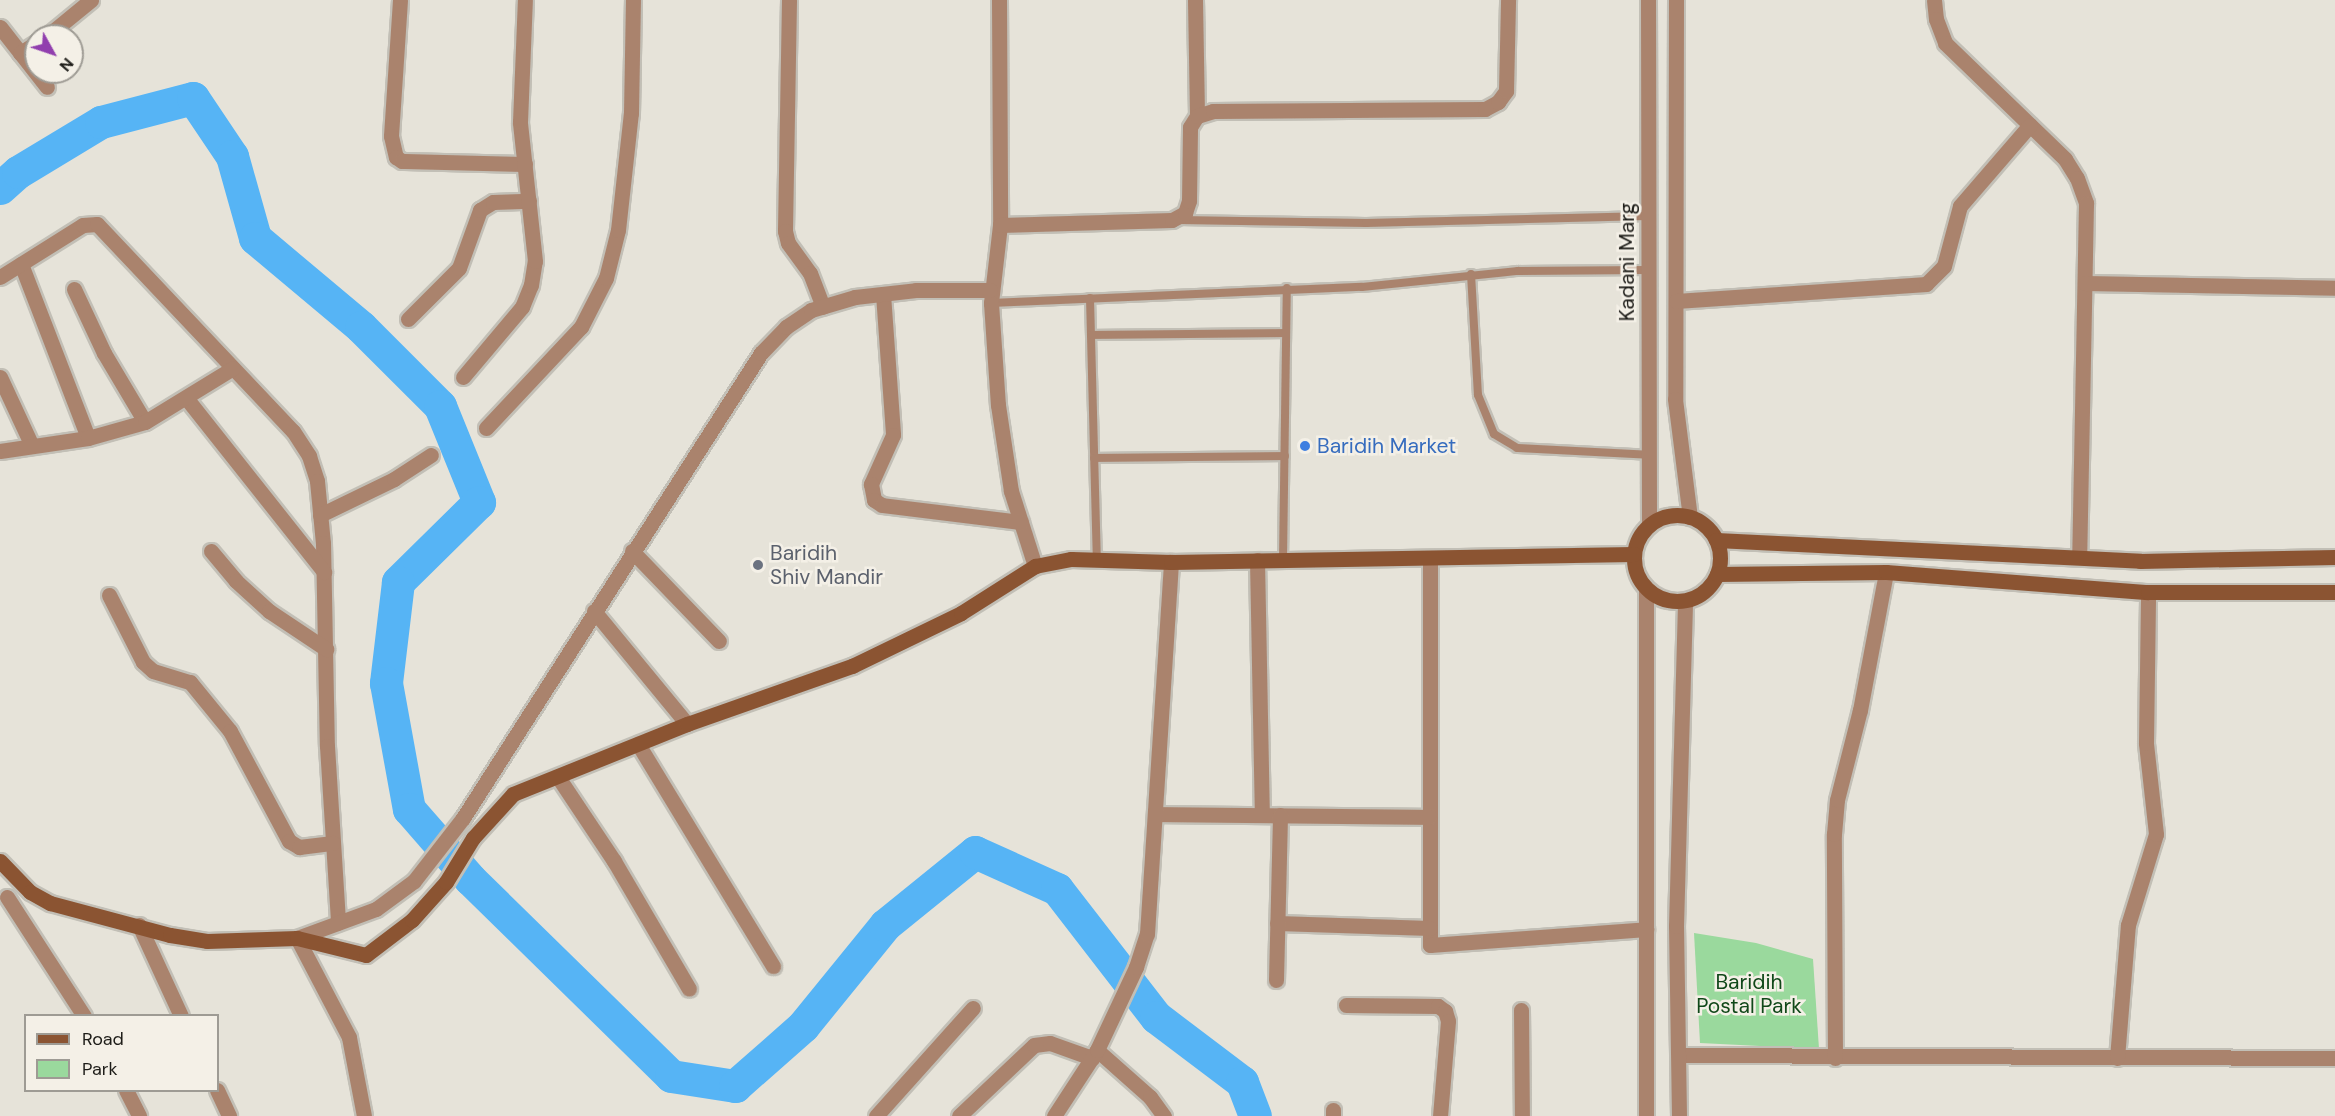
<!DOCTYPE html>
<style>
body{margin:0}
#map{position:relative;width:2335px;height:1116px;overflow:hidden;background:#e6e3d9;font-family:"DM Sans",sans-serif}
div>[style]{position:absolute}
[style*='--x']{left:calc(var(--x)*1px);top:calc(var(--y)*1px);width:calc(var(--w)*1px);rotate:calc(var(--a)*1deg)}
.green>*{inset:0;background:#9ad99d}
.river>*{height:33px;margin:-16.5px;padding:0 16.5px;transform-origin:16.5px;border-radius:16.5px;background:#56b4f5}
.roads{filter:drop-shadow(2px 0 #c2bfb6) drop-shadow(-2px 0 #c2bfb6) drop-shadow(0 2px #c2bfb6) drop-shadow(0 -2px #c2bfb6)}
.lane>*{height:8px;margin:-4px;padding:0 4px;transform-origin:4px;border-radius:4px;background:#aa836d}
.street>*{height:15px;margin:-7.5px;padding:0 7.5px;transform-origin:7.5px;border-radius:7.5px;background:#aa836d}
.secondary>*{height:15px;margin:-7.5px;padding:0 7.5px;transform-origin:7.5px;border-radius:7.5px;background:#8b5432}
.secondary>.ring{margin:-7.5px;padding:0;box-sizing:content-box;background:none;border:15px solid #8b5432;border-radius:50%}
.dots>*{width:16px;height:16px;translate:-50% -50%;box-sizing:border-box;border:3px solid #f4f0e7;border-radius:50%}
span{translate:-50% -50%;white-space:nowrap;text-align:center;line-height:1.15;-webkit-text-stroke:5px #f4f0e7;paint-order:stroke}
.street-label{font-size:21px;color:#1d1c18}
.shop-label{font-size:21px;color:#366cbe}
.left{translate:0 -50%;text-align:left}
.worship-label{font-size:21px;color:#5b616d}
.park-label{font-size:21px;color:#104819}
.legend{position:absolute;left:24px;top:1014px;width:195px;height:78px;box-sizing:border-box;background:#f4f0e7;border:2px solid #9e9b94;margin:0;padding:8px 10px;list-style:none;font-size:18px;color:#1d1c18}
.legend li{display:flex;align-items:center;gap:12px;height:30px}
.legend b{width:30px;border:2px solid #9e9b94}
.north{position:absolute;left:24px;top:24px;width:60px;height:60px;box-sizing:border-box;background:#f4f0e7;border:2px solid #9e9b94;border-radius:50%;rotate:130deg;font-size:16px;font-weight:700;line-height:24px;text-align:center;color:#1d1c18}
.north::after{content:'';display:block;margin:auto;width:21px;height:27px;background:#913fae;clip-path:polygon(50% 0,100% 100%,50% 72%,0 100%)}
</style>
<div id="map">
<div class="green">
<i style="clip-path:polygon(1694px 933px,1756px 943px,1813px 959px,1819px 1049px,1700px 1043px)"></i>
</div>
<div class="river">
<i style="--x:0;--y:188;--w:24;--a:-42"></i>
<i style="--x:18;--y:172;--w:97;--a:-31.1"></i>
<i style="--x:101;--y:122;--w:95;--a:-14.6"></i>
<i style="--x:193;--y:98;--w:70;--a:56.1"></i>
<i style="--x:232;--y:156;--w:85;--a:74.3"></i>
<i style="--x:255;--y:238;--w:138;--a:40"></i>
<i style="--x:361;--y:327;--w:112;--a:45"></i>
<i style="--x:440;--y:406;--w:104;--a:67.9"></i>
<i style="--x:479;--y:502;--w:114;--a:135.4"></i>
<i style="--x:398;--y:582;--w:102;--a:96.8"></i>
<i style="--x:386;--y:683;--w:128;--a:79.7"></i>
<i style="--x:409;--y:809;--w:93;--a:48.9"></i>
<i style="--x:470;--y:879;--w:281;--a:44.4"></i>
<i style="--x:671;--y:1076;--w:65;--a:8.9"></i>
<i style="--x:735;--y:1086;--w:91;--a:-41.4"></i>
<i style="--x:803;--y:1026;--w:130;--a:-50.9"></i>
<i style="--x:885;--y:925;--w:116;--a:-39"></i>
<i style="--x:975;--y:852;--w:90;--a:24.3"></i>
<i style="--x:1057;--y:889;--w:162;--a:52.3"></i>
<i style="--x:1156;--y:1017;--w:108;--a:37.1"></i>
<i style="--x:1242;--y:1082;--w:36;--a:69"></i>
</div>
<div class="roads">
<div class="lane">
<i style="--x:1179;--y:220;--w:187;--a:0.9"></i>
<i style="--x:1366;--y:223;--w:282;--a:-1.4"></i>
<i style="--x:1471;--y:274;--w:121;--a:86.7"></i>
<i style="--x:1478;--y:395;--w:42;--a:67.7"></i>
<i style="--x:1494;--y:434;--w:27;--a:31"></i>
<i style="--x:1517;--y:448;--w:132;--a:3"></i>
<i style="--x:1090;--y:298;--w:262;--a:88.5"></i>
<i style="--x:991;--y:303;--w:371;--a:-2.5"></i>
<i style="--x:1362;--y:287;--w:157;--a:-5.9"></i>
<i style="--x:1518;--y:271;--w:130;--a:-0.4"></i>
<i style="--x:1091;--y:335;--w:195;--a:-0.6"></i>
<i style="--x:1094;--y:458;--w:191;--a:-0.6"></i>
<i style="--x:1283;--y:560;--w:272;--a:-89.2"></i>
</div>
<div class="street">
<i style="--x:400;--y:0;--w:136;--a:93.8"></i>
<i style="--x:391;--y:136;--w:22;--a:77"></i>
<i style="--x:396;--y:157;--w:7;--a:34"></i>
<i style="--x:402;--y:161;--w:123;--a:1.4"></i>
<i style="--x:789;--y:0;--w:231;--a:91"></i>
<i style="--x:785;--y:231;--w:12;--a:76"></i>
<i style="--x:788;--y:243;--w:37;--a:54"></i>
<i style="--x:810;--y:273;--w:36;--a:69"></i>
<i style="--x:999;--y:0;--w:225;--a:89.7"></i>
<i style="--x:1000;--y:225;--w:79;--a:96.6"></i>
<i style="--x:991;--y:303;--w:102;--a:86.1"></i>
<i style="--x:998;--y:405;--w:87;--a:81.4"></i>
<i style="--x:1011;--y:491;--w:79;--a:72.3"></i>
<i style="--x:1195;--y:0;--w:116;--a:89"></i>
<i style="--x:1648;--y:0;--w:525;--a:89.89"></i>
<i style="--x:1676;--y:0;--w:399;--a:90.1"></i>
<i style="--x:1675;--y:399;--w:119;--a:82.8"></i>
<i style="--x:1934;--y:0;--w:19;--a:84"></i>
<i style="--x:1936;--y:19;--w:26;--a:69"></i>
<i style="--x:1945;--y:43;--w:167;--a:44"></i>
<i style="--x:2065;--y:159;--w:22;--a:58"></i>
<i style="--x:2077;--y:178;--w:27;--a:70"></i>
<i style="--x:2086;--y:203;--w:353;--a:91.1"></i>
<i style="--x:0;--y:27;--w:76;--a:51.9"></i>
<i style="--x:47;--y:36;--w:57;--a:-39.3"></i>
<i style="--x:20;--y:53;--w:19;--a:-32"></i>
<i style="--x:1000;--y:225;--w:172;--a:-1.7"></i>
<i style="--x:1172;--y:220;--w:15;--a:-28"></i>
<i style="--x:1185;--y:213;--w:13;--a:-72"></i>
<i style="--x:1189;--y:201;--w:74;--a:-89.2"></i>
<i style="--x:1190;--y:127;--w:13;--a:-58"></i>
<i style="--x:1197;--y:116;--w:17;--a:-17"></i>
<i style="--x:1213;--y:111;--w:272;--a:-0.4"></i>
<i style="--x:1485;--y:109;--w:15;--a:-28"></i>
<i style="--x:1498;--y:102;--w:14;--a:-54"></i>
<i style="--x:1506;--y:91;--w:91;--a:-88.7"></i>
<i style="--x:21;--y:264;--w:186;--a:68.9"></i>
<i style="--x:0;--y:277;--w:98;--a:-32.1"></i>
<i style="--x:83;--y:225;--w:14;--a:-4"></i>
<i style="--x:97;--y:224;--w:285;--a:46.6"></i>
<i style="--x:293;--y:431;--w:30;--a:57"></i>
<i style="--x:309;--y:456;--w:26;--a:72"></i>
<i style="--x:317;--y:481;--w:62;--a:84.5"></i>
<i style="--x:323;--y:543;--w:203;--a:88.9"></i>
<i style="--x:327;--y:746;--w:177;--a:86.4"></i>
<i style="--x:2085;--y:283;--w:250;--a:1.1"></i>
<i style="--x:74;--y:289;--w:71;--a:64.9"></i>
<i style="--x:104;--y:353;--w:80;--a:59.3"></i>
<i style="--x:883;--y:294;--w:141;--a:85.9"></i>
<i style="--x:893;--y:435;--w:54;--a:114.2"></i>
<i style="--x:871;--y:484;--w:16;--a:79"></i>
<i style="--x:874;--y:500;--w:9;--a:32"></i>
<i style="--x:882;--y:505;--w:140;--a:7"></i>
<i style="--x:1676;--y:301;--w:251;--a:-3.9"></i>
<i style="--x:1926;--y:284;--w:25;--a:-45"></i>
<i style="--x:1944;--y:266;--w:62;--a:-75.1"></i>
<i style="--x:1960;--y:206;--w:107;--a:-49.2"></i>
<i style="--x:408;--y:319;--w:72;--a:-45"></i>
<i style="--x:459;--y:268;--w:62;--a:-70.1"></i>
<i style="--x:480;--y:210;--w:15;--a:-32"></i>
<i style="--x:493;--y:202;--w:36;--a:-2"></i>
<i style="--x:0;--y:377;--w:76;--a:65.1"></i>
<i style="--x:463;--y:377;--w:92;--a:-49.9"></i>
<i style="--x:522;--y:307;--w:24;--a:-68"></i>
<i style="--x:531;--y:285;--w:24;--a:-81"></i>
<i style="--x:535;--y:261;--w:140;--a:-96.2"></i>
<i style="--x:520;--y:122;--w:122;--a:-87.7"></i>
<i style="--x:187;--y:399;--w:221;--a:51.6"></i>
<i style="--x:486;--y:428;--w:139;--a:-46.8"></i>
<i style="--x:581;--y:327;--w:55;--a:-63"></i>
<i style="--x:606;--y:278;--w:49;--a:-76"></i>
<i style="--x:618;--y:230;--w:118;--a:-83.7"></i>
<i style="--x:631;--y:113;--w:113;--a:-89"></i>
<i style="--x:0;--y:451;--w:89;--a:-8.4"></i>
<i style="--x:88;--y:438;--w:59;--a:-15.7"></i>
<i style="--x:145;--y:422;--w:103;--a:-31.5"></i>
<i style="--x:320;--y:515;--w:82;--a:-25.9"></i>
<i style="--x:394;--y:479;--w:44;--a:-33"></i>
<i style="--x:211;--y:551;--w:39;--a:50"></i>
<i style="--x:236;--y:581;--w:45;--a:42.3"></i>
<i style="--x:269;--y:611;--w:69;--a:33.7"></i>
<i style="--x:632;--y:551;--w:125;--a:46"></i>
<i style="--x:1430;--y:558;--w:387;--a:90"></i>
<i style="--x:1430;--y:945;--w:217;--a:-4.2"></i>
<i style="--x:1257;--y:560;--w:255;--a:88.9"></i>
<i style="--x:1646;--y:588;--w:528;--a:90"></i>
<i style="--x:109;--y:595;--w:75;--a:63.1"></i>
<i style="--x:143;--y:662;--w:13;--a:42"></i>
<i style="--x:153;--y:671;--w:39;--a:17"></i>
<i style="--x:190;--y:682;--w:63;--a:50.8"></i>
<i style="--x:230;--y:731;--w:125;--a:61.8"></i>
<i style="--x:289;--y:841;--w:12;--a:31"></i>
<i style="--x:299;--y:847;--w:34;--a:-7"></i>
<i style="--x:594;--y:611;--w:146;--a:50.5"></i>
<i style="--x:638;--y:744;--w:260;--a:58.7"></i>
<i style="--x:558;--y:777;--w:101;--a:56.3"></i>
<i style="--x:614;--y:861;--w:148;--a:59.6"></i>
<i style="--x:1157;--y:814;--w:273;--a:0.6"></i>
<i style="--x:7;--y:897;--w:142;--a:57.1"></i>
<i style="--x:1277;--y:923;--w:153;--a:1.9"></i>
<i style="--x:139;--y:925;--w:100;--a:65.2"></i>
<i style="--x:1276;--y:980;--w:165;--a:-88.6"></i>
<i style="--x:1346;--y:1005;--w:92;--a:0.6"></i>
<i style="--x:1438;--y:1006;--w:9;--a:36"></i>
<i style="--x:1445;--y:1011;--w:10;--a:73"></i>
<i style="--x:1448;--y:1021;--w:95;--a:94.8"></i>
<i style="--x:1521;--y:1010;--w:106;--a:89.5"></i>
<i style="--x:1097;--y:1050;--w:71;--a:41.6"></i>
<i style="--x:1150;--y:1097;--w:24;--a:54"></i>
<i style="--x:1679;--y:1055;--w:656;--a:0.26"></i>
<i style="--x:1835;--y:1058;--w:224;--a:-90.3"></i>
<i style="--x:1834;--y:834;--w:34;--a:-85"></i>
<i style="--x:1837;--y:800;--w:93;--a:-75.7"></i>
<i style="--x:1860;--y:710;--w:140;--a:-79.3"></i>
<i style="--x:2117;--y:1058;--w:133;--a:-85.3"></i>
<i style="--x:2128;--y:925;--w:95;--a:-72.9"></i>
<i style="--x:2156;--y:834;--w:92;--a:-96.3"></i>
<i style="--x:2146;--y:743;--w:151;--a:-89.2"></i>
<i style="--x:126;--y:1090;--w:29;--a:63"></i>
<i style="--x:217;--y:1090;--w:29;--a:65"></i>
<i style="--x:364;--y:1116;--w:80;--a:-100.8"></i>
<i style="--x:349;--y:1037;--w:112;--a:-117.7"></i>
<i style="--x:297;--y:938;--w:84;--a:-20.2"></i>
<i style="--x:376;--y:909;--w:47;--a:-36.4"></i>
<i style="--x:414;--y:881;--w:80;--a:-52.1"></i>
<i style="--x:463;--y:818;--w:552;--a:-57.35"></i>
<i style="--x:761;--y:353;--w:36;--a:-46"></i>
<i style="--x:786;--y:327;--w:30;--a:-34"></i>
<i style="--x:811;--y:310;--w:46;--a:-16.5"></i>
<i style="--x:855;--y:297;--w:61;--a:-6.5"></i>
<i style="--x:916;--y:290;--w:74;--a:0"></i>
<i style="--x:876;--y:1116;--w:145;--a:-48.1"></i>
<i style="--x:959;--y:1116;--w:103;--a:-43.4"></i>
<i style="--x:1034;--y:1045;--w:16;--a:-7"></i>
<i style="--x:1050;--y:1043;--w:45;--a:19.7"></i>
<i style="--x:1054;--y:1116;--w:79;--a:-56.9"></i>
<i style="--x:1097;--y:1050;--w:92;--a:-64.8"></i>
<i style="--x:1136;--y:967;--w:35;--a:-72"></i>
<i style="--x:1147;--y:934;--w:373;--a:-86.3"></i>
<i style="--x:1333;--y:1116;--w:6;--a:-90"></i>
<i style="--x:1679;--y:1116;--w:190;--a:-90.9"></i>
<i style="--x:1676;--y:926;--w:325;--a:-88.4"></i>
</div>
<div class="secondary">
<i class="ring" style="left:1634px;top:515px;width:71px;height:71px"></i>
<i style="--x:1716;--y:540;--w:425;--a:2.8"></i>
<i style="--x:2140;--y:561;--w:195;--a:-1.2"></i>
<i style="--x:1717;--y:574;--w:169;--a:-0.7"></i>
<i style="--x:1886;--y:572;--w:263;--a:4.4"></i>
<i style="--x:2148;--y:592;--w:187;--a:0"></i>
<i style="--x:0;--y:861;--w:43;--a:45.9"></i>
<i style="--x:30;--y:892;--w:23;--a:29"></i>
<i style="--x:50;--y:903;--w:124;--a:14.9"></i>
<i style="--x:170;--y:935;--w:37;--a:9"></i>
<i style="--x:207;--y:941;--w:90;--a:-1.9"></i>
<i style="--x:297;--y:938;--w:71;--a:13.8"></i>
<i style="--x:366;--y:955;--w:58;--a:-37.3"></i>
<i style="--x:412;--y:920;--w:51;--a:-48.2"></i>
<i style="--x:446;--y:882;--w:52;--a:-58.5"></i>
<i style="--x:473;--y:838;--w:59;--a:-47.7"></i>
<i style="--x:513;--y:794;--w:188;--a:-21.9"></i>
<i style="--x:687;--y:724;--w:175;--a:-19.4"></i>
<i style="--x:852;--y:666;--w:121;--a:-25.9"></i>
<i style="--x:961;--y:613;--w:88;--a:-32.4"></i>
<i style="--x:1035;--y:566;--w:37;--a:-11"></i>
<i style="--x:1071;--y:559;--w:100;--a:1.7"></i>
<i style="--x:1171;--y:562;--w:463;--a:-1"></i>
</div>
</div>
<div class="dots">
<i style="left:1305px;top:446px;background:#3f7fe0"></i>
<i style="left:758px;top:565px;background:#6b7280"></i>
</div>
<div class="street-label">
<span style="left:1627px;top:262px;rotate:-90deg">Kadani Marg</span>
</div>
<div class="shop-label">
<span class="left" style="left:1317px;top:446px">Baridih Market</span>
</div>
<div class="worship-label">
<span class="left" style="left:770px;top:565px">Baridih<br>Shiv Mandir</span>
</div>
<div class="park-label">
<span style="left:1749px;top:994px">Baridih<br>Postal Park</span>
</div>
<ul class="legend">
<li><b style="height:8px;background:#8b5432"></b>Road</li>
<li><b style="height:16px;background:#9ad99d"></b>Park</li>
</ul>
<div class="north">N</div>
</div>
